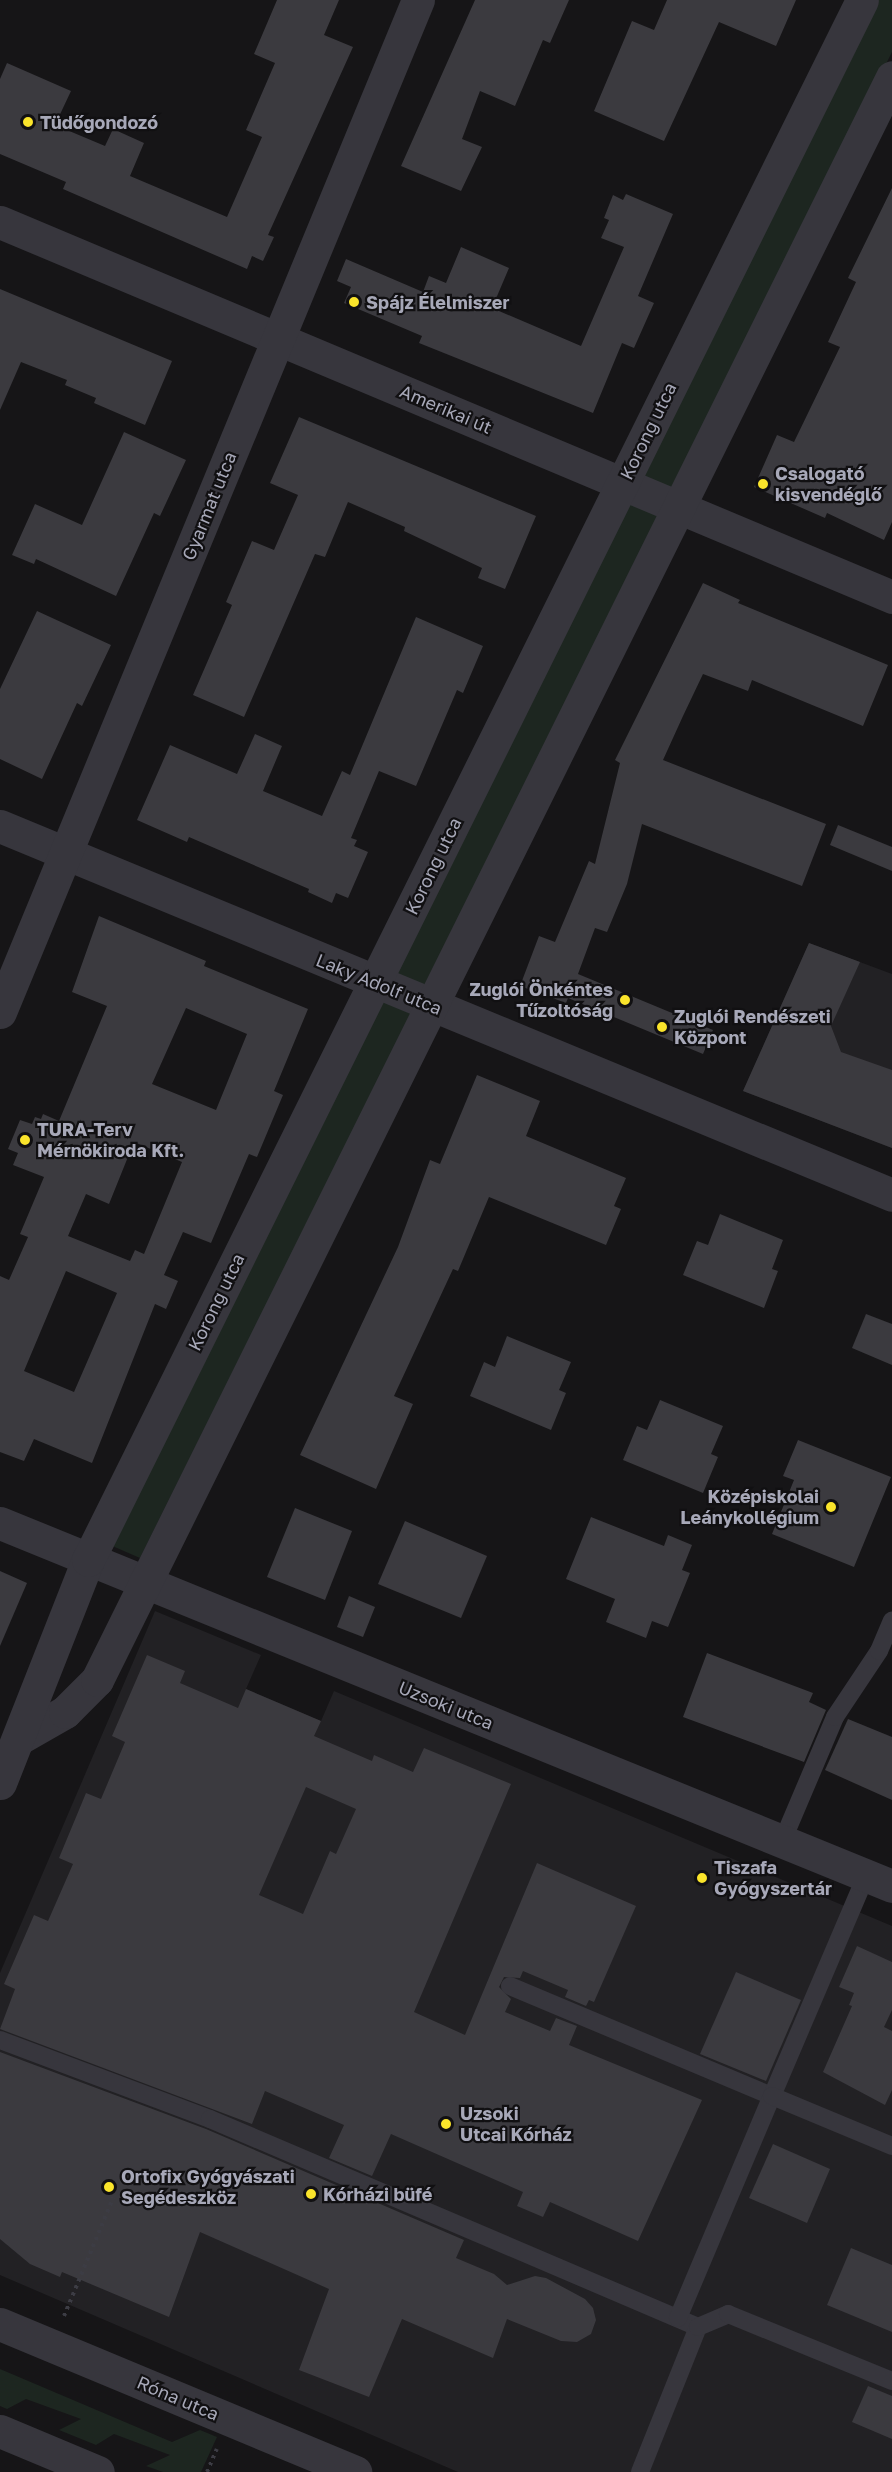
<!DOCTYPE html>
<meta charset="utf-8">
<style>
body{margin:0}
#map{position:relative;width:892px;height:2472px;overflow:hidden;background:#161517;font-family:"Golos Text",sans-serif}
div>[style]{position:absolute}
[style*='--x']{left:calc(var(--x)*1px);top:calc(var(--y)*1px);width:calc(var(--w)*1px);rotate:calc(var(--a)*1deg)}
.built>*{inset:0;background:#222124}
.green>*{inset:0;background:#1d2620}
.building>*{inset:0;background:#3b3a3f}
.path>*{height:4px;margin-top:-2px;transform-origin:0;background:repeating-linear-gradient(90deg,#3c3c44 0 3px,transparent 0 7.5px)}
.service>*{height:18px;margin:-9px;padding:0 9px;transform-origin:9px;border-radius:9px;background:#37363d}
.minor>*{height:33px;margin:-16.5px;padding:0 16.5px;transform-origin:16.5px;border-radius:16.5px;background:#37363d}
.tertiary>*{height:33px;margin:-16.5px;padding:0 16.5px;transform-origin:16.5px;border-radius:16.5px;background:#37363d}
.dots>*{width:16px;height:16px;translate:-50% -50%;box-sizing:border-box;border:3px solid #111012;border-radius:50%}
span{translate:-50% -50%;white-space:nowrap;text-align:center;line-height:1.15;-webkit-text-stroke:4.5px #111012;paint-order:stroke}
.poi-label{font-size:18px;color:#a7a8b8;font-weight:700}
.left{translate:0 -50%;text-align:left}
.right{translate:-100% -50%;text-align:right}
.street-label{font-size:18px;color:#a7a8b8}
</style>
<div id="map">
<div class="built">
<i style="clip-path:polygon(809px 943px,892px 974px,892px 1148px,743px 1091px)"></i>
<i style="clip-path:polygon(155px 1611px,261px 1655px,246px 1689px,286px 1706px,321px 1721px,334px 1691px,892px 1926px,892px 2472px,458px 2472px,0 2275px,0 1973px)"></i>
</div>
<div class="green">
<i style="clip-path:polygon(874px 0,892px 0,892px 52px,140px 1558px,110px 1545px)"></i>
<i style="clip-path:polygon(0 2369px,172px 2442px,200px 2430px,217px 2437px,201px 2472px,163px 2472px,146px 2466px,170px 2455px,114px 2434px,96px 2445px,59px 2430px,81px 2419px,26px 2399px,7px 2409px,0 2406px)"></i>
</div>
<div class="building">
<i style="clip-path:polygon(277px 0,339px 0,324px 35px,353px 47px,268px 235px,274px 237px,263px 261px,252px 256px,247px 269px,63px 189px,66px 182px,0 154px,0 79px,7px 63px,71px 91px,55px 125px,105px 146px,113px 129px,144px 143px,130px 176px,227px 217px,262px 137px,246px 130px,275px 63px,254px 54px)"></i>
<i style="clip-path:polygon(475px 0,569px 0,550px 43px,543px 40px,515px 106px,480px 91px,462px 139px,482px 147px,461px 191px,401px 166px)"></i>
<i style="clip-path:polygon(667px 0,796px 0,776px 46px,719px 22px,664px 141px,594px 111px,632px 21px,654px 30px)"></i>
<i style="clip-path:polygon(892px 188px,892px 522px,884px 540px,827px 513px,825px 518px,754px 487px,777px 435px,794px 442px,840px 347px,828px 342px,856px 282px,848px 278px)"></i>
<i style="clip-path:polygon(626px 194px,673px 214px,638px 296px,654px 303px,634px 348px,622px 343px,593px 413px,419px 343px,422px 336px,344px 303px,351px 287px,337px 281px,346px 259px,423px 292px,429px 276px,446px 283px,461px 247px,509px 268px,492px 308px,581px 346px,624px 247px,601px 238px,609px 220px,604px 218px,613px 195px,623px 200px)"></i>
<i style="clip-path:polygon(0 289px,172px 361px,145px 425px,94px 403px,96px 398px,65px 385px,67px 380px,21px 362px,0 410px)"></i>
<i style="clip-path:polygon(299px 417px,536px 516px,505px 589px,478px 578px,482px 568px,404px 531px,405px 527px,348px 502px,325px 557px,315px 554px,244px 717px,193px 695px,232px 605px,226px 602px,252px 541px,274px 550px,298px 495px,270px 483px)"></i>
<i style="clip-path:polygon(124px 432px,186px 460px,160px 516px,154px 513px,116px 596px,36px 559px,34px 564px,12px 555px,35px 504px,82px 525px)"></i>
<i style="clip-path:polygon(703px 583px,740px 600px,738px 603px,888px 665px,863px 726px,752px 680px,748px 691px,703px 674px,683px 716px,663px 760px,826px 824px,802px 886px,642px 824px,627px 884px,607px 932px,595px 928px,578px 974px,713px 1030px,703px 1054px,568px 998px,566px 1003px,520px 986px,539px 936px,555px 942px,589px 861px,595px 864px,620px 763px,615px 760px)"></i>
<i style="clip-path:polygon(37px 611px,111px 645px,82px 706px,77px 703px,42px 779px,0 759px,0 689px)"></i>
<i style="clip-path:polygon(416px 617px,483px 646px,463px 693px,457px 690px,416px 786px,379px 771px,351px 838px,357px 840px,354px 846px,368px 852px,348px 898px,336px 893px,332px 903px,308px 892px,309px 889px,189px 837px,187px 842px,137px 820px,170px 745px,237px 774px,255px 734px,282px 746px,263px 791px,322px 816px,342px 771px,350px 775px)"></i>
<i style="clip-path:polygon(838px 825px,892px 847px,892px 871px,830px 845px)"></i>
<i style="clip-path:polygon(evenodd,99px 916px,206px 961px,204px 966px,308px 1009px,274px 1091px,283px 1095px,257px 1157px,249px 1154px,211px 1243px,183px 1232px,164px 1275px,178px 1281px,166px 1309px,155px 1304px,92px 1463px,34px 1439px,24px 1461px,0 1452px,0 1276px,9px 1280px,28px 1237px,20px 1234px,44px 1177px,13px 1165px,18px 1153px,8px 1149px,20px 1120px,32px 1124px,35px 1117px,41px 1119px,43px 1114px,59px 1121px,107px 1006px,72px 992px,99px 916px,186px 1008px,247px 1034px,216px 1110px,152px 1084px,186px 1008px,99px 916px,134px 1142px,182px 1162px,144px 1254px,135px 1250px,130px 1261px,68px 1236px,86px 1194px,109px 1204px,134px 1142px,99px 916px,66px 1271px,117px 1293px,74px 1392px,24px 1371px,66px 1271px)"></i>
<i style="clip-path:polygon(809px 943px,860px 962px,831px 1026px,841px 1052px,892px 1070px,892px 1148px,743px 1091px)"></i>
<i style="clip-path:polygon(477px 1075px,540px 1101px,526px 1136px,626px 1178px,614px 1206px,621px 1209px,606px 1245px,489px 1197px,458px 1271px,453px 1269px,394px 1396px,413px 1404px,376px 1489px,300px 1455px,398px 1247px,430px 1160px,440px 1164px)"></i>
<i style="clip-path:polygon(720px 1214px,783px 1240px,772px 1269px,778px 1271px,764px 1308px,683px 1275px,697px 1241px,708px 1245px)"></i>
<i style="clip-path:polygon(866px 1314px,892px 1324px,892px 1365px,852px 1348px)"></i>
<i style="clip-path:polygon(507px 1336px,571px 1362px,559px 1390px,566px 1393px,551px 1430px,470px 1396px,484px 1362px,495px 1367px)"></i>
<i style="clip-path:polygon(660px 1400px,723px 1426px,711px 1454px,718px 1457px,703px 1493px,623px 1460px,637px 1426px,647px 1430px)"></i>
<i style="clip-path:polygon(798px 1440px,891px 1477px,854px 1567px,772px 1534px,794px 1480px,783px 1476px)"></i>
<i style="clip-path:polygon(295px 1508px,352px 1531px,325px 1600px,267px 1577px)"></i>
<i style="clip-path:polygon(591px 1517px,664px 1546px,668px 1535px,692px 1545px,682px 1570px,690px 1573px,668px 1627px,652px 1621px,646px 1638px,606px 1622px,615px 1599px,566px 1579px)"></i>
<i style="clip-path:polygon(405px 1521px,487px 1556px,461px 1618px,378px 1584px)"></i>
<i style="clip-path:polygon(0 1571px,27px 1583px,0 1646px)"></i>
<i style="clip-path:polygon(349px 1596px,375px 1607px,363px 1637px,337px 1627px)"></i>
<i style="clip-path:polygon(707px 1653px,813px 1693px,809px 1702px,826px 1710px,804px 1762px,683px 1717px)"></i>
<i style="clip-path:polygon(evenodd,147px 1655px,185px 1671px,180px 1683px,238px 1708px,246px 1689px,321px 1721px,314px 1736px,372px 1761px,374px 1755px,413px 1772px,424px 1748px,511px 1784px,414px 2012px,465px 2035px,537px 1863px,636px 1906px,594px 2002px,589px 2000px,586px 2006px,565px 1997px,568px 1990px,523px 1971px,520px 1978px,504px 1977px,499px 1987px,511px 1999px,505px 2012px,550px 2031px,556px 2018px,577px 2026px,569px 2045px,702px 2100px,638px 2241px,550px 2202px,543px 2217px,517px 2206px,523px 2192px,391px 2134px,372px 2176px,329px 2158px,344px 2125px,265px 2091px,252px 2124px,0 2029px,15px 1989px,4px 1984px,34px 1915px,48px 1921px,73px 1864px,59px 1858px,86px 1793px,101px 1799px,125px 1742px,112px 1736px,147px 1655px,306px 1787px,356px 1809px,336px 1854px,330px 1851px,303px 1914px,259px 1895px,306px 1787px)"></i>
<i style="clip-path:polygon(848px 1719px,892px 1737px,892px 1800px,825px 1770px)"></i>
<i style="clip-path:polygon(857px 1946px,892px 1962px,892px 2010px,884px 2027px,892px 2031px,892px 2090px,885px 2105px,823px 2072px,852px 2006px,849px 2005px,854px 1993px,839px 1987px)"></i>
<i style="clip-path:polygon(736px 1972px,801px 2000px,766px 2081px,700px 2054px)"></i>
<i style="clip-path:polygon(0 2052px,206px 2129px,464px 2240px,456px 2258px,494px 2274px,507px 2285px,535px 2276px,546px 2278px,585px 2299px,593px 2308px,596px 2320px,591px 2334px,577px 2342px,561px 2341px,507px 2319px,493px 2358px,402px 2319px,369px 2397px,299px 2370px,329px 2289px,200px 2232px,169px 2317px,62px 2272px,60px 2277px,30px 2264px,0 2239px)"></i>
<i style="clip-path:polygon(773px 2144px,830px 2169px,807px 2223px,749px 2198px)"></i>
<i style="clip-path:polygon(851px 2248px,892px 2265px,892px 2332px,827px 2305px)"></i>
<i style="clip-path:polygon(868px 2386px,892px 2396px,892px 2439px,852px 2422px)"></i>
</div>
<div class="path">
<i style="--x:64;--y:2316;--w:128;--a:-67.4"></i>
<i style="--x:207;--y:2472;--w:25;--a:-67"></i>
</div>
<div class="service">
<i style="--x:782;--y:1842;--w:136;--a:-67"></i>
<i style="--x:835;--y:1717;--w:79;--a:-56.3"></i>
<i style="--x:879;--y:1651;--w:33;--a:-67"></i>
<i style="--x:510;--y:1986;--w:284;--a:22.8"></i>
<i style="--x:772;--y:2096;--w:239;--a:-66.9"></i>
<i style="--x:0;--y:2040;--w:224;--a:20.6"></i>
<i style="--x:210;--y:2119;--w:530;--a:23.09"></i>
<i style="--x:698;--y:2327;--w:156;--a:111.8"></i>
<i style="--x:678;--y:2318;--w:241;--a:-67.1"></i>
<i style="--x:772;--y:2096;--w:130;--a:22.6"></i>
<i style="--x:698;--y:2327;--w:33;--a:-23"></i>
<i style="--x:728;--y:2314;--w:177;--a:22.2"></i>
</div>
<div class="minor">
<i style="--x:0;--y:222;--w:968;--a:22.8"></i>
<i style="--x:0;--y:826;--w:965;--a:22.47"></i>
<i style="--x:0;--y:1012;--w:1095;--a:-67.56"></i>
<i style="--x:0;--y:1523;--w:963;--a:22.14"></i>
<i style="--x:18;--y:1739;--w:54;--a:-29.9"></i>
<i style="--x:65;--y:1712;--w:45;--a:-45"></i>
<i style="--x:97;--y:1680;--w:1789;--a:-63.62"></i>
<i style="--x:0;--y:1783;--w:240;--a:-68.5"></i>
<i style="--x:88;--y:1560;--w:1741;--a:-63.61"></i>
</div>
<div class="tertiary">
<i style="--x:0;--y:2324;--w:385;--a:22.6"></i>
<i style="--x:0;--y:2431;--w:106;--a:22.7"></i>
</div>
<div class="dots">
<i style="left:28px;top:122px;background:#fae42b"></i>
<i style="left:354px;top:302px;background:#fae42b"></i>
<i style="left:763px;top:484px;background:#fae42b"></i>
<i style="left:625px;top:1000px;background:#fae42b"></i>
<i style="left:662px;top:1027px;background:#fae42b"></i>
<i style="left:25px;top:1140px;background:#fae42b"></i>
<i style="left:831px;top:1507px;background:#fae42b"></i>
<i style="left:702px;top:1878px;background:#fae42b"></i>
<i style="left:446px;top:2124px;background:#fae42b"></i>
<i style="left:109px;top:2187px;background:#fae42b"></i>
<i style="left:311px;top:2194px;background:#fae42b"></i>
</div>
<div class="poi-label">
<span class="left" style="left:40px;top:122px">Tüdőgondozó</span>
<span class="left" style="left:366px;top:302px">Spájz Élelmiszer</span>
<span class="left" style="left:775px;top:484px">Csalogató<br>kisvendéglő</span>
<span class="right" style="left:613px;top:1000px">Zuglói Önkéntes<br>Tűzoltóság</span>
<span class="left" style="left:674px;top:1027px">Zuglói Rendészeti<br>Központ</span>
<span class="left" style="left:37px;top:1140px">TURA-Terv<br>Mérnökiroda Kft.</span>
<span class="right" style="left:819px;top:1507px">Középiskolai<br>Leánykollégium</span>
<span class="left" style="left:714px;top:1878px">Tiszafa<br>Gyógyszertár</span>
<span class="left" style="left:460px;top:2124px">Uzsoki<br>Utcai Kórház</span>
<span class="left" style="left:121px;top:2187px">Ortofix Gyógyászati<br>Segédeszköz</span>
<span class="left" style="left:323px;top:2194px">Kórházi büfé</span>
</div>
<div class="street-label">
<span style="left:446px;top:409px;rotate:23deg">Amerikai út</span>
<span style="left:648px;top:431px;rotate:-64deg">Korong utca</span>
<span style="left:209px;top:506px;rotate:-68deg">Gyarmat utca</span>
<span style="left:433px;top:866px;rotate:-64deg">Korong utca</span>
<span style="left:379px;top:984px;rotate:22deg">Laky Adolf utca</span>
<span style="left:216px;top:1302px;rotate:-64deg">Korong utca</span>
<span style="left:446px;top:1705px;rotate:22deg">Uzsoki utca</span>
<span style="left:178px;top:2398px;rotate:23deg">Róna utca</span>
</div>
</div>
